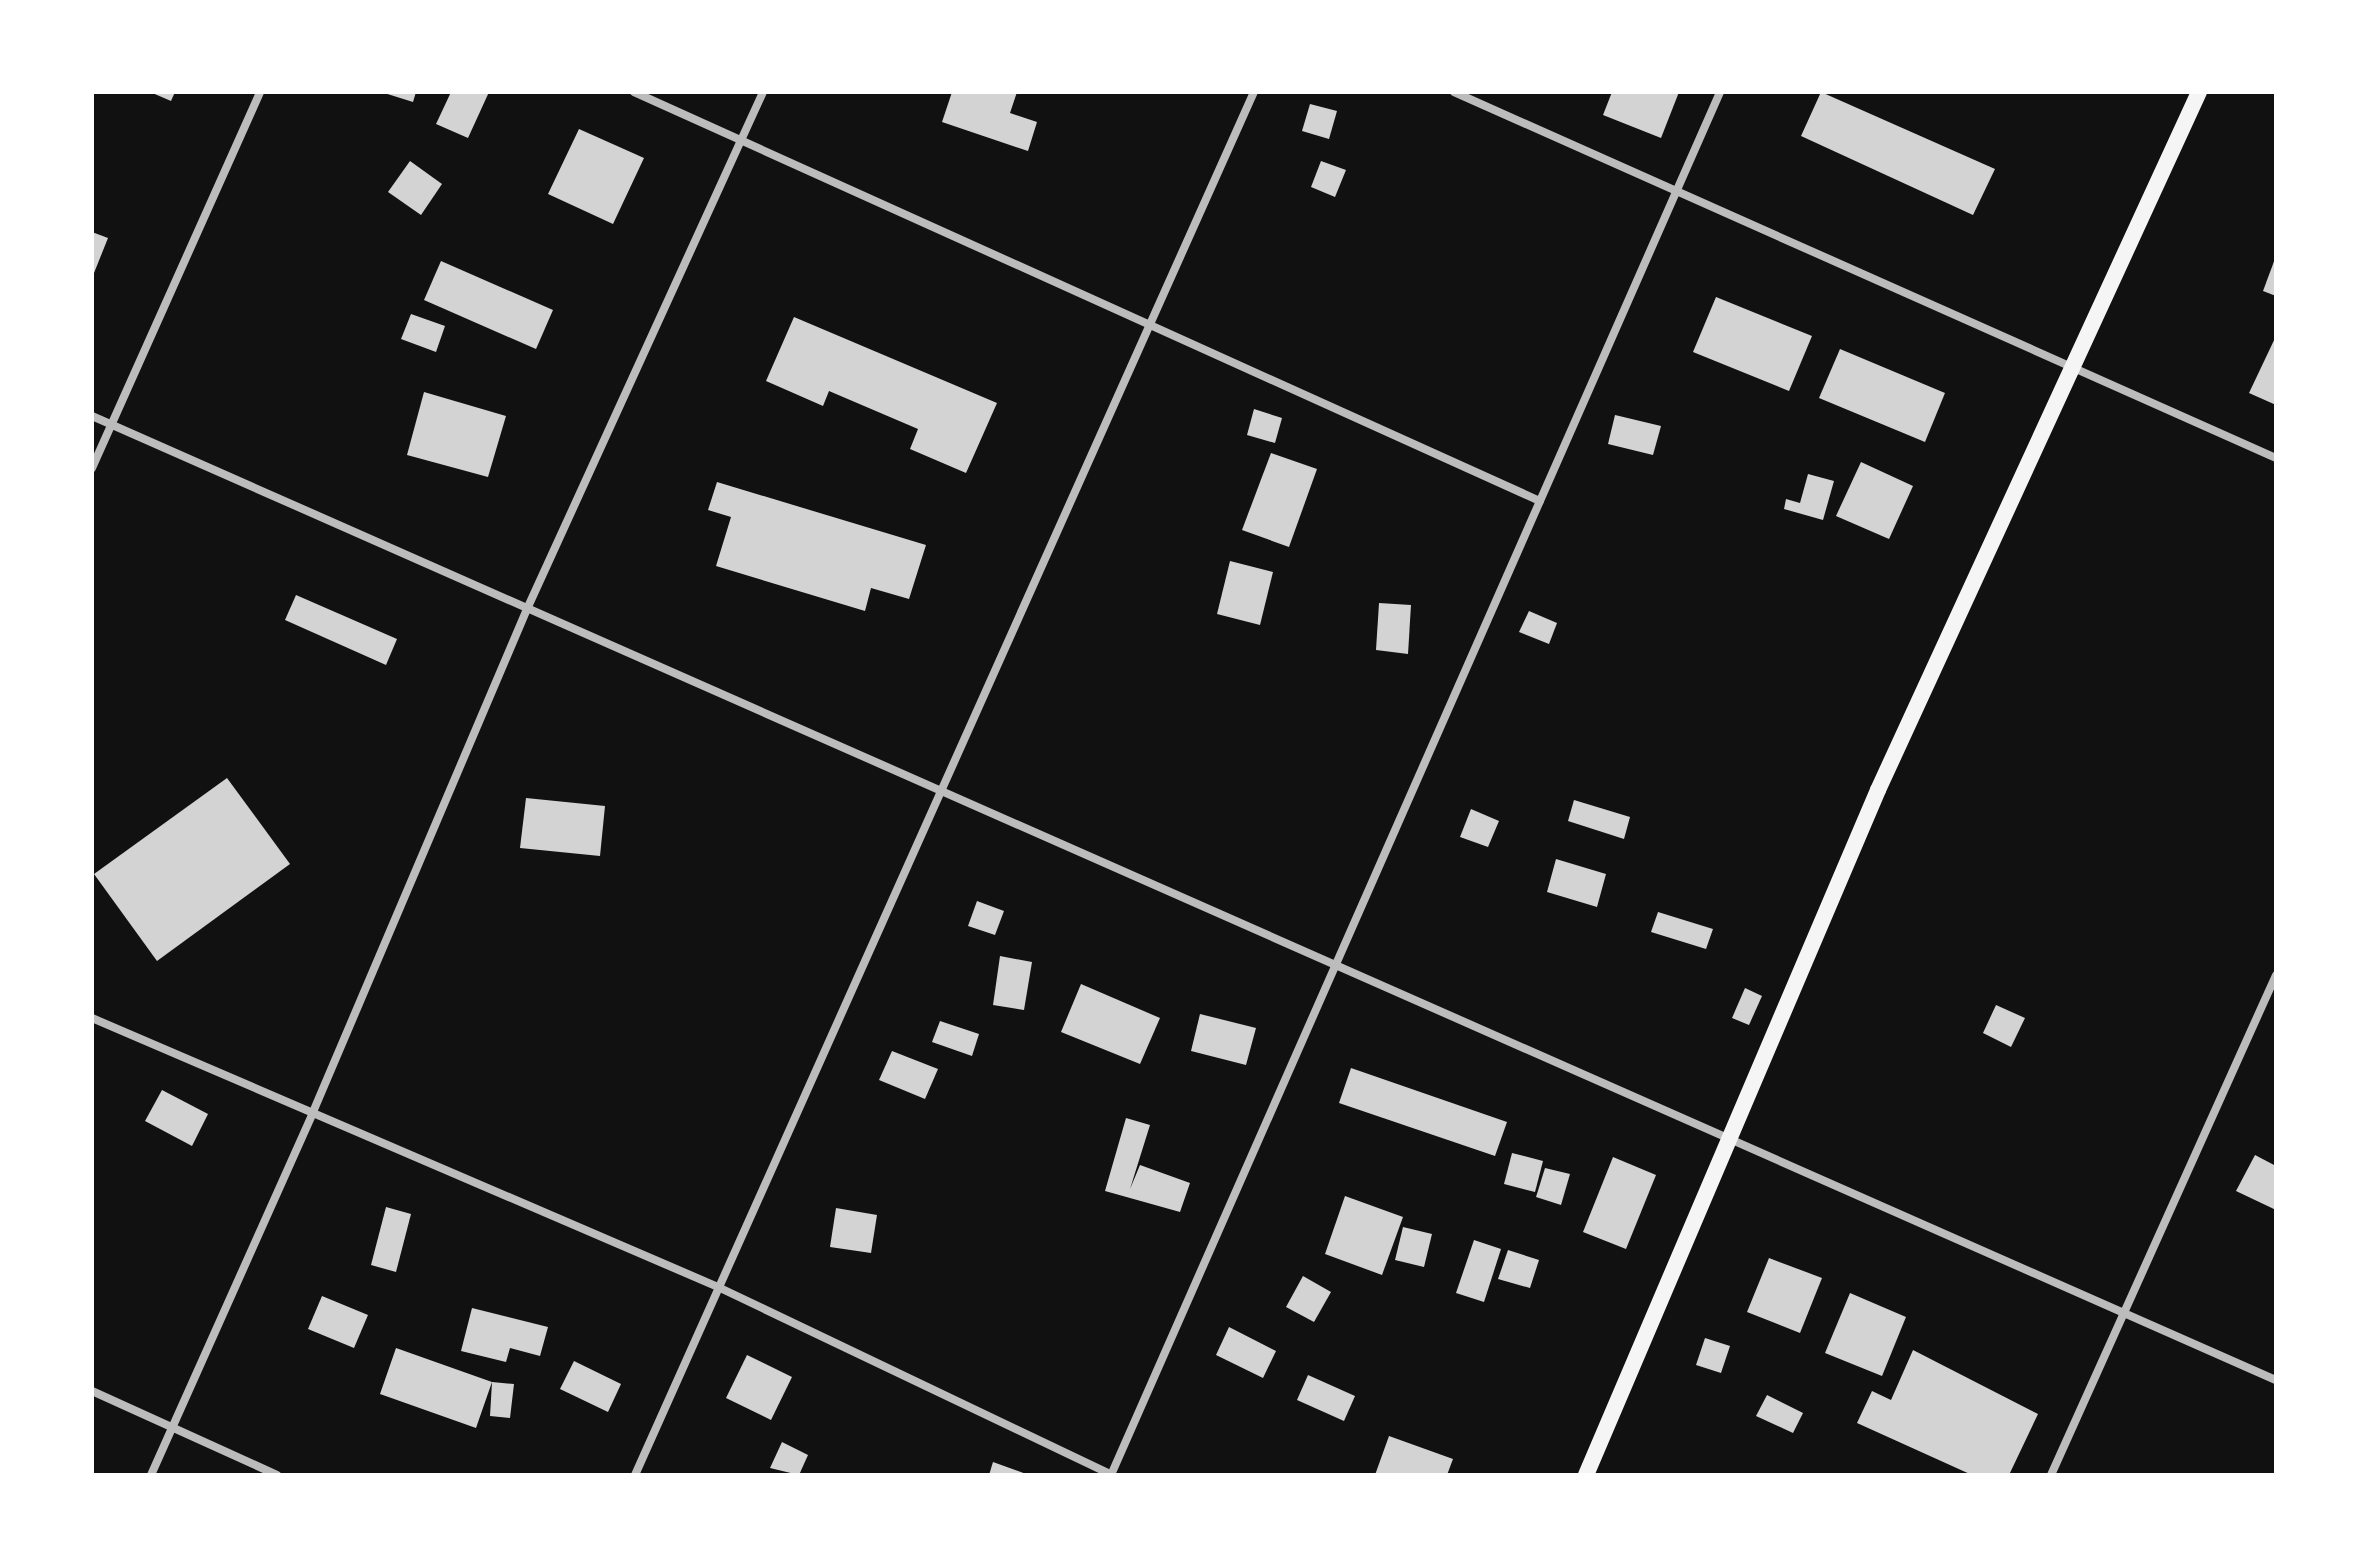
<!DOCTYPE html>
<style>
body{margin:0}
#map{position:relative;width:2368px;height:1567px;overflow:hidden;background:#111;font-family:"Roboto Serif",serif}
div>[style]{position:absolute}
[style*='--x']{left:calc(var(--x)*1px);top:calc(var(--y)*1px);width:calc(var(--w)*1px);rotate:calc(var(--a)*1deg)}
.building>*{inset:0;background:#d3d3d3}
.minor>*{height:8px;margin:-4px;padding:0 4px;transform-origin:4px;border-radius:4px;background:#bcbcbc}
.secondary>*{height:16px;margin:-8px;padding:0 8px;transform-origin:8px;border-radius:8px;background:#f5f5f5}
span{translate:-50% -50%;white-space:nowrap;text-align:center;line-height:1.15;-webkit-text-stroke:8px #fff;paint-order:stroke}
.frame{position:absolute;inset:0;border:94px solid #fff;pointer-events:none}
</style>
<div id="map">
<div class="building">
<i style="clip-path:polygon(150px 92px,175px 92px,171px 101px)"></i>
<i style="clip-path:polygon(381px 92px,416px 92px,413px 102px)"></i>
<i style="clip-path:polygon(451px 92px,489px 92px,468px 138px,436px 124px)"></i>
<i style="clip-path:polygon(952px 92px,1017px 92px,1010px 113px,1037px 122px,1028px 151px,942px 122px)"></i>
<i style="clip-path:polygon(1612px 92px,1679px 92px,1661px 138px,1603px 115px)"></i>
<i style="clip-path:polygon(1821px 92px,1995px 169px,1973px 215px,1801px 136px)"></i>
<i style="clip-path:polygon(1310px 104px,1337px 111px,1329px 139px,1302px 131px)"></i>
<i style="clip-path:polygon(579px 129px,644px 158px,613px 224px,548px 194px)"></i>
<i style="clip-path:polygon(410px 161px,442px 184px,421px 215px,388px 192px)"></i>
<i style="clip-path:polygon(1321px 161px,1346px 170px,1335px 197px,1311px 187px)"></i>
<i style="clip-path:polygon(92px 232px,108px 238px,92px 278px)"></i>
<i style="clip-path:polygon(2276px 256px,2276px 296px,2263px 291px)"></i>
<i style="clip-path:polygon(441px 261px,553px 310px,536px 349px,424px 300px)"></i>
<i style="clip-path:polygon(1716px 297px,1812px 336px,1789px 391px,1693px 352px)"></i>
<i style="clip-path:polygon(411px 314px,445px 326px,436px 352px,401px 339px)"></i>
<i style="clip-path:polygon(794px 317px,997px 403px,966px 473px,910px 449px,918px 429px,829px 391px,823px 406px,766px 381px)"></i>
<i style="clip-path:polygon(2276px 336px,2276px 405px,2249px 393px)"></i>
<i style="clip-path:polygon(1840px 349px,1945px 393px,1925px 442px,1819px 398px)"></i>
<i style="clip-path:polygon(424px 392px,506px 416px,488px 477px,407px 455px)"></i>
<i style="clip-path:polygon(1254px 409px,1282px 418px,1275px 443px,1247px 435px)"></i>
<i style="clip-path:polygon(1615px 415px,1661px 426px,1653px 455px,1608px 444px)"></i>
<i style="clip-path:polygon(1271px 453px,1317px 469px,1289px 547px,1242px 530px)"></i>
<i style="clip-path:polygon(1861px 462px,1913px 486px,1889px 539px,1836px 516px)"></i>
<i style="clip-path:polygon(1808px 474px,1834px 481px,1823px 520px,1784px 509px,1786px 499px,1800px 503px)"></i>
<i style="clip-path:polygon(717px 482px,926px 545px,909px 599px,871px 588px,865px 611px,716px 566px,731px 517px,708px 510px)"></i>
<i style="clip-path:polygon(1230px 561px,1273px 572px,1260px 625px,1217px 614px)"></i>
<i style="clip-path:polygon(296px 595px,397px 639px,386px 665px,285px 620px)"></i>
<i style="clip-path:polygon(1379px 603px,1411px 605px,1408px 654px,1376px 650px)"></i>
<i style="clip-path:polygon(1529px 611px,1557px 623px,1549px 644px,1519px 632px)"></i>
<i style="clip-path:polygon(227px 778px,290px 864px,157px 961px,94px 874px)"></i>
<i style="clip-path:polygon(526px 798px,605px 806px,600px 856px,520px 848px)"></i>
<i style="clip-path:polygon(1574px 800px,1630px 817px,1624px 839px,1568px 821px)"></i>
<i style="clip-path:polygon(1471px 809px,1499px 821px,1488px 847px,1460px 837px)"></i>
<i style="clip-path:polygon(1556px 859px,1606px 874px,1597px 907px,1547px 892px)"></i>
<i style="clip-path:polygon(977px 901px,1004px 911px,995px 935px,968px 926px)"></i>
<i style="clip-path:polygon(1658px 912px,1713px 929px,1706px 949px,1651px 932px)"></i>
<i style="clip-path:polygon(1000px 956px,1032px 962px,1024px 1010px,993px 1005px)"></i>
<i style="clip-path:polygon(1081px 984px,1160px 1018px,1140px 1064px,1061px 1032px)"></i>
<i style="clip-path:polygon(1745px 988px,1762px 996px,1749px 1025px,1732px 1018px)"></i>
<i style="clip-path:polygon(1996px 1005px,2025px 1018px,2011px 1047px,1983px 1033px)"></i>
<i style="clip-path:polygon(1200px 1014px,1256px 1028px,1246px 1065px,1191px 1051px)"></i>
<i style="clip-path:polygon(940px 1021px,979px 1034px,972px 1056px,932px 1042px)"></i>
<i style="clip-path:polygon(892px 1051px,938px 1069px,925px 1099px,879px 1080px)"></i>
<i style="clip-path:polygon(1351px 1068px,1507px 1122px,1495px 1156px,1339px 1103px)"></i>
<i style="clip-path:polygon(162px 1090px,208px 1114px,192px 1146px,145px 1121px)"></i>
<i style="clip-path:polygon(1126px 1118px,1150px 1125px,1130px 1189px,1140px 1165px,1190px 1183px,1180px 1212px,1105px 1191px)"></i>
<i style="clip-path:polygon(1512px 1153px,1543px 1161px,1535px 1192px,1504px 1184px)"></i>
<i style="clip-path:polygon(2255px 1155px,2276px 1166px,2276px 1210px,2236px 1191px)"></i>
<i style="clip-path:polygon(1613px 1157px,1656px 1175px,1626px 1249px,1583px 1232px)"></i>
<i style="clip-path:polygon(1545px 1168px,1570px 1174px,1561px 1205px,1536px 1197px)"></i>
<i style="clip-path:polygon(1345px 1196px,1403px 1217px,1382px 1275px,1325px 1254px)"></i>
<i style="clip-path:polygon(386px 1207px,411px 1214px,396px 1272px,371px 1265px)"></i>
<i style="clip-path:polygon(836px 1208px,877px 1215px,871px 1253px,830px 1247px)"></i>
<i style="clip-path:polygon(1403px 1227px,1432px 1234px,1424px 1267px,1395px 1260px)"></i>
<i style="clip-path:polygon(1474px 1240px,1501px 1249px,1484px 1302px,1456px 1293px)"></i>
<i style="clip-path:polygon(1508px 1250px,1539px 1260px,1530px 1288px,1498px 1279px)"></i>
<i style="clip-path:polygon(1769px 1258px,1822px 1278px,1800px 1333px,1747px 1312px)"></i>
<i style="clip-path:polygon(1303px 1276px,1331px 1292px,1314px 1322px,1286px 1307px)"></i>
<i style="clip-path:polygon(1850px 1293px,1906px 1317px,1882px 1376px,1825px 1353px)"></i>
<i style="clip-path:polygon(322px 1296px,368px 1315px,354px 1348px,308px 1329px)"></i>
<i style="clip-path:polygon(472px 1308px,548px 1327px,540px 1356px,510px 1348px,506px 1362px,461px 1351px)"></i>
<i style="clip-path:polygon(1229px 1327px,1276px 1351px,1263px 1378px,1216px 1355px)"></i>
<i style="clip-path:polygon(1705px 1338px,1730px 1346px,1721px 1373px,1696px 1365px)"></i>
<i style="clip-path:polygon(396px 1348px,492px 1382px,514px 1384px,510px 1418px,490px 1416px,492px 1382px,476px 1428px,380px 1394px)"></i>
<i style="clip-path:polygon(1913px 1350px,2038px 1414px,2009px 1475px,1972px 1475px,1857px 1423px,1872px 1391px,1891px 1400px)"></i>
<i style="clip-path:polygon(747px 1355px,792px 1377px,771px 1420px,726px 1398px)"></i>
<i style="clip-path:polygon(574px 1361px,621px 1384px,608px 1412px,560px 1389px)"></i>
<i style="clip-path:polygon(1308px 1375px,1355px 1396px,1344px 1421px,1297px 1400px)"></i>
<i style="clip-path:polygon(1767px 1395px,1803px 1413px,1793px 1433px,1756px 1416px)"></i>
<i style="clip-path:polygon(1389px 1436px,1453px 1459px,1447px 1475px,1375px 1475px)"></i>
<i style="clip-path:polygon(782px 1442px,808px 1455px,799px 1475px,770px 1468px)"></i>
<i style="clip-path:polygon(993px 1462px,1029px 1475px,989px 1475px)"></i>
</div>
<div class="minor">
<i style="--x:634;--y:92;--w:994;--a:24.3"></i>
<i style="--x:1454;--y:92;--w:900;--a:24"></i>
<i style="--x:92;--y:416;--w:2387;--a:23.82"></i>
<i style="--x:92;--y:468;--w:412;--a:-65.9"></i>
<i style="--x:92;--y:1018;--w:681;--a:23.25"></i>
<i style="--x:718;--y:1287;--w:437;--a:25.5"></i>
<i style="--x:92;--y:1391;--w:203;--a:24.4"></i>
<i style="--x:151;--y:1475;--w:398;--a:-65.9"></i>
<i style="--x:313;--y:1112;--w:547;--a:-66.95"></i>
<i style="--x:527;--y:609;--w:568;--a:-65.46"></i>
<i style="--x:635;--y:1475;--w:1515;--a:-65.89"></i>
<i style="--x:1111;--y:1475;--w:1511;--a:-66.23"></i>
<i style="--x:2051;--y:1475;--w:548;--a:-65.77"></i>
</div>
<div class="secondary">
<i style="--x:1586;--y:1475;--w:745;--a:-66.91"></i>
<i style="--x:1878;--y:790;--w:768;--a:-65.3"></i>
</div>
<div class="frame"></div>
</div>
